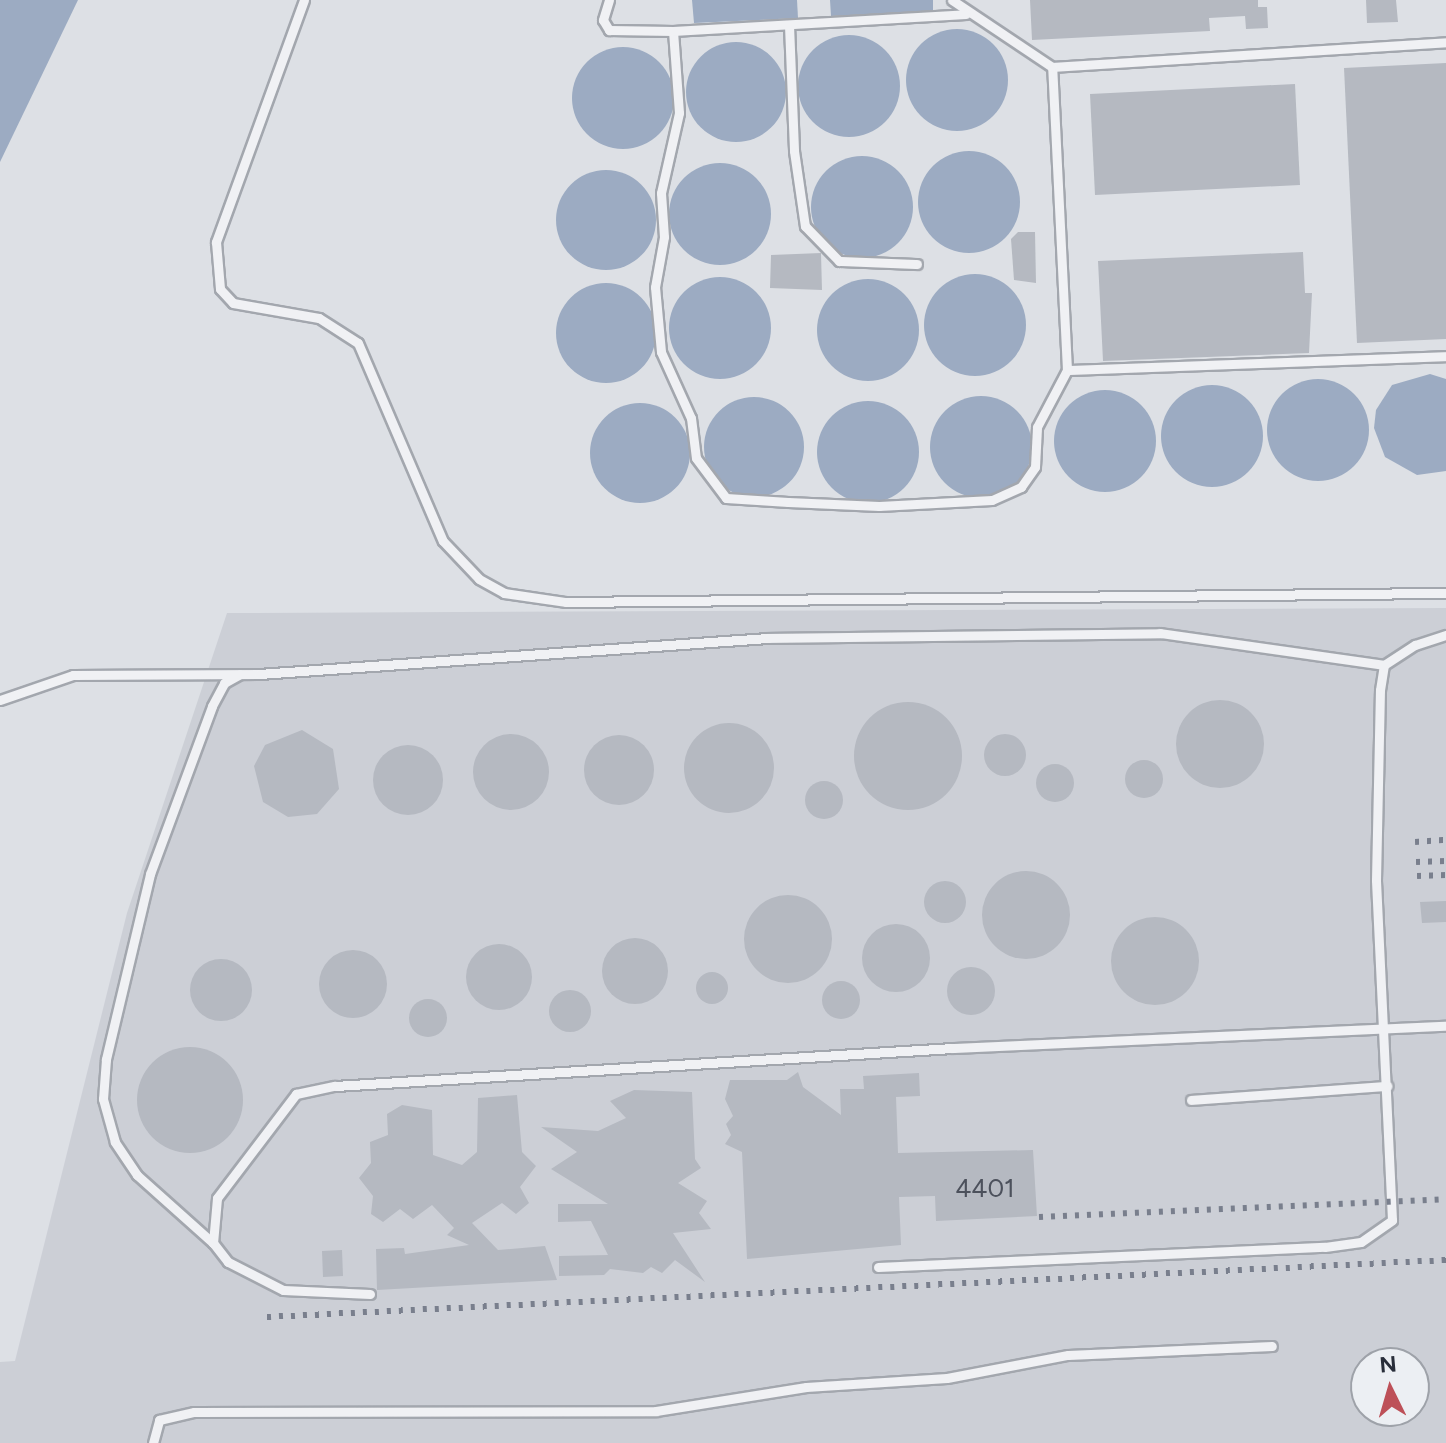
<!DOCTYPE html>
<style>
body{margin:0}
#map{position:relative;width:1446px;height:1443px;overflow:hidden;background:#dde0e5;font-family:Figtree,sans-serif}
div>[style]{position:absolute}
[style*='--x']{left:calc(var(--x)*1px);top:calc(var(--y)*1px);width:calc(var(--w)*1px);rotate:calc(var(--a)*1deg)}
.built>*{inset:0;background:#cccfd6}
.water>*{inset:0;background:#9cabc2}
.round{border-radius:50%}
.building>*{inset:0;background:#b5b9c1}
.roads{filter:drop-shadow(2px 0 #a3a7ae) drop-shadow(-2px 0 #a3a7ae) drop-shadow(0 2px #a3a7ae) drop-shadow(0 -2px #a3a7ae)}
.lane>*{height:9px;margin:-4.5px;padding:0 4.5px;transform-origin:4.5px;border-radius:4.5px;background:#f0f1f4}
.rail>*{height:6px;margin-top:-3px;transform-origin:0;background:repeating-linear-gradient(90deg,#797f8d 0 4px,transparent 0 12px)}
span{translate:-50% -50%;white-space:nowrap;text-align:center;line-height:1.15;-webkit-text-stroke:8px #eceff3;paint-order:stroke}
.number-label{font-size:26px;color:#4c515c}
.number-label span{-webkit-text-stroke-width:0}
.north{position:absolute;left:1350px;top:1347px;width:80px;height:80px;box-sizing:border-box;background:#eceff3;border:2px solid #9ea2a9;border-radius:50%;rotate:355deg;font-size:22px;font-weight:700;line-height:32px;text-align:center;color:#292e3a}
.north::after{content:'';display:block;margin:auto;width:28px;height:36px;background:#bd5058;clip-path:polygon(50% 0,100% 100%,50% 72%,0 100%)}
</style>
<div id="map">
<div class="built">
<i style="clip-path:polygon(evenodd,1446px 608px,1446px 1443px,0 1443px,0 1362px,15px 1361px,127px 913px,227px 613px,1446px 608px,1366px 1363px,1414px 1363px,1414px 1411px,1366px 1411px,1366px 1363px)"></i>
</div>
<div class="water">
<i style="clip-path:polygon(0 0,78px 0,0 162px)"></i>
<i style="clip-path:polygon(692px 0,797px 0,798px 18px,694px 23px)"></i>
<i style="clip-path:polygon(830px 0,933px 0,933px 11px,831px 16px)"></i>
<i class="round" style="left:906px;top:29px;width:102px;height:102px"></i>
<i class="round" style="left:798px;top:35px;width:102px;height:102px"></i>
<i class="round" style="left:686px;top:42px;width:100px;height:100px"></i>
<i class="round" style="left:572px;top:47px;width:102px;height:102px"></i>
<i class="round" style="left:918px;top:151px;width:102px;height:102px"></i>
<i class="round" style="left:811px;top:156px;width:102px;height:102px"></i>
<i class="round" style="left:669px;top:163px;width:102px;height:102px"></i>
<i class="round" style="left:556px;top:170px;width:100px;height:100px"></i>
<i class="round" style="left:924px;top:274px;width:102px;height:102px"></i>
<i class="round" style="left:669px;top:277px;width:102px;height:102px"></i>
<i class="round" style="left:817px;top:279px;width:102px;height:102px"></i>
<i class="round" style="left:556px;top:283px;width:100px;height:100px"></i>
<i style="clip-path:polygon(1430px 374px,1446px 379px,1446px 471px,1417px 475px,1385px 457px,1374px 428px,1376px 410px,1392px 385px)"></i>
<i class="round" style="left:1267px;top:379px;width:102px;height:102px"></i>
<i class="round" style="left:1161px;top:385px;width:102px;height:102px"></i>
<i class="round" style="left:1054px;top:390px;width:102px;height:102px"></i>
<i class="round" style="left:930px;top:396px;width:102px;height:102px"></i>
<i class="round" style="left:704px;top:397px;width:100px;height:100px"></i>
<i class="round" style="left:817px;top:401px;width:102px;height:102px"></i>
<i class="round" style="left:590px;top:403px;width:100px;height:100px"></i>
</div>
<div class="building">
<i style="clip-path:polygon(1030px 0,1258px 0,1258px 7px,1267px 7px,1268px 28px,1246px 29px,1245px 16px,1209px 18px,1210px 31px,1032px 40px)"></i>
<i style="clip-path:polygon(1366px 0,1396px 0,1398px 22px,1367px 23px)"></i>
<i style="clip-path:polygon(1446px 63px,1446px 339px,1357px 343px,1344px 68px)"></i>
<i style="clip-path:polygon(1295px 84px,1300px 185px,1095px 195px,1090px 94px)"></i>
<i style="clip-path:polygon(1018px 232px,1035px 232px,1036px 283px,1014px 280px,1011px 239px)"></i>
<i style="clip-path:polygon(1303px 252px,1305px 293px,1312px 293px,1309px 353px,1103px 361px,1098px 261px)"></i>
<i style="clip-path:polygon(821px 253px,822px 290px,770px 288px,771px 255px)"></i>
<i class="round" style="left:1176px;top:700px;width:88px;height:88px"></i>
<i class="round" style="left:854px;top:702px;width:108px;height:108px"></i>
<i class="round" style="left:684px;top:723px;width:90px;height:90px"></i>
<i style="clip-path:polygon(302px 730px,333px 749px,339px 789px,317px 814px,288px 817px,263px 802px,254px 766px,265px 745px)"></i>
<i class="round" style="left:473px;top:734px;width:76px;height:76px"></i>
<i class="round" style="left:984px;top:734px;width:42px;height:42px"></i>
<i class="round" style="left:584px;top:735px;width:70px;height:70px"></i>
<i class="round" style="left:373px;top:745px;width:70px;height:70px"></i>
<i class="round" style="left:1125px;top:760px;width:38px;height:38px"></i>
<i class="round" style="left:1036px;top:764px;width:38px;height:38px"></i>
<i class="round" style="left:805px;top:781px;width:38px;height:38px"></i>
<i class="round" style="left:982px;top:871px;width:88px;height:88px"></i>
<i class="round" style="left:924px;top:881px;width:42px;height:42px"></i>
<i class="round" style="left:744px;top:895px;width:88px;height:88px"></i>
<i style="clip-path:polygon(1446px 901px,1446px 922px,1422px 923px,1420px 902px)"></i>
<i class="round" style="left:1111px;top:917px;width:88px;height:88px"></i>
<i class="round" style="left:862px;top:924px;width:68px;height:68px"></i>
<i class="round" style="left:602px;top:938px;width:66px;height:66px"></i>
<i class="round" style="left:466px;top:944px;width:66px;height:66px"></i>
<i class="round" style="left:319px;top:950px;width:68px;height:68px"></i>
<i class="round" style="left:190px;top:959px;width:62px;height:62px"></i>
<i class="round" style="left:947px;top:967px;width:48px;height:48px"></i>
<i class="round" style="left:696px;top:972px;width:32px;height:32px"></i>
<i class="round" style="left:822px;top:981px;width:38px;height:38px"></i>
<i class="round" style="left:549px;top:990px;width:42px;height:42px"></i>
<i class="round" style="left:409px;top:999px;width:38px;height:38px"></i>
<i class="round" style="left:137px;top:1047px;width:106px;height:106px"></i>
<i style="clip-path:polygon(798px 1072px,803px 1087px,841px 1115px,840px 1089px,864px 1089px,863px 1076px,919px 1073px,920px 1096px,896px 1097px,898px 1153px,1033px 1150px,1037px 1216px,936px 1221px,935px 1196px,899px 1197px,901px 1245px,747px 1259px,742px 1152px,725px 1144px,731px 1135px,726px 1124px,733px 1116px,725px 1099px,730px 1080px,787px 1080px)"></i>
<i style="clip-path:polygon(634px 1090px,692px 1092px,695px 1159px,701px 1168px,678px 1183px,707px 1201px,699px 1213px,711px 1229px,673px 1233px,705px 1282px,675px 1260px,662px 1273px,651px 1267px,643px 1273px,610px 1269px,604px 1275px,559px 1276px,559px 1256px,608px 1255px,591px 1221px,558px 1222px,558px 1204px,608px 1204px,551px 1169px,577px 1152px,541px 1127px,598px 1131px,626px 1118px,610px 1101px)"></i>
<i style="clip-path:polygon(517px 1095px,522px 1152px,536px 1166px,520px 1187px,529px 1203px,516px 1214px,502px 1203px,472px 1223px,498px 1250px,545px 1246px,557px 1280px,377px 1290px,376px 1249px,404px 1248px,405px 1254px,469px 1245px,447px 1235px,454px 1228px,432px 1205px,413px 1219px,400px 1209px,383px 1222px,371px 1214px,373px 1196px,359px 1178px,371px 1163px,370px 1142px,388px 1135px,387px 1114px,402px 1105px,432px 1110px,433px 1155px,462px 1165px,477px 1152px,478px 1098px)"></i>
<i style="clip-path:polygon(342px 1250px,343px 1276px,323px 1277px,322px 1251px)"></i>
</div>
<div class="roads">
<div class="lane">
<i style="--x:304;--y:0;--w:258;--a:110"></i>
<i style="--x:216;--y:242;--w:47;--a:85.1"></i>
<i style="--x:220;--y:289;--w:19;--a:47"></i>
<i style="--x:233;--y:303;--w:87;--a:9.9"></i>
<i style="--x:319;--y:318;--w:46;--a:32.7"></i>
<i style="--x:358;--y:343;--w:215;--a:66.8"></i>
<i style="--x:443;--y:541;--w:52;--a:46.5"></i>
<i style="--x:479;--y:579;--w:29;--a:29"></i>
<i style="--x:504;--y:593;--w:63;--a:8.3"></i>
<i style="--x:566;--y:602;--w:880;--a:-0.59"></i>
<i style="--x:609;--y:0;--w:21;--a:107"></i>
<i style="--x:603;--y:20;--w:12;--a:59"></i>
<i style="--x:609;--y:30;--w:64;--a:0.9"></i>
<i style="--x:673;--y:31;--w:82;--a:85.8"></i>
<i style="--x:679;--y:113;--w:82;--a:102.7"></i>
<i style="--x:661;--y:193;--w:44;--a:86.1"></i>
<i style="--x:664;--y:237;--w:51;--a:100.2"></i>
<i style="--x:655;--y:287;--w:65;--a:84.7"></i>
<i style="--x:661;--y:352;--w:72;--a:65.6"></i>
<i style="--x:691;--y:418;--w:40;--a:82.9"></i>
<i style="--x:696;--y:458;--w:50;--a:53.1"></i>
<i style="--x:726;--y:498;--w:62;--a:3.7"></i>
<i style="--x:788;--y:502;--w:91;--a:2.5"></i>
<i style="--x:879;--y:506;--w:113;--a:-3"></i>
<i style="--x:992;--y:500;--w:32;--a:-24"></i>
<i style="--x:1021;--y:487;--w:24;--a:-55"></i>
<i style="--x:1035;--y:467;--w:40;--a:-87.1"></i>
<i style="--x:1037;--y:427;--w:64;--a:-62.2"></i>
<i style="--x:1067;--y:370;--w:303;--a:-92.8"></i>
<i style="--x:1052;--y:67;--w:395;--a:-3.6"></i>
<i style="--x:952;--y:0;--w:120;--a:33.8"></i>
<i style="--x:789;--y:25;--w:126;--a:87.7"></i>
<i style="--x:794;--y:151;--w:76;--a:81.7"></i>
<i style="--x:805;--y:226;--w:49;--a:45.8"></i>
<i style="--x:839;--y:261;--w:78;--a:2.2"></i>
<i style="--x:673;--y:31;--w:293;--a:-3.3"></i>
<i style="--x:1067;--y:370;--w:379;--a:-2.1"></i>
<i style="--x:0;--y:700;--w:77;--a:-18.9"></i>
<i style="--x:73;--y:675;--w:186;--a:-0.3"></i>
<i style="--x:259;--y:674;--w:510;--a:-4.05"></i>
<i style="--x:768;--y:638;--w:392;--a:-0.7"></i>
<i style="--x:1160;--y:633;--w:226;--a:8.1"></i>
<i style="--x:1191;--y:1100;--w:197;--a:-4.1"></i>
<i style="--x:213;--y:1243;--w:102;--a:-138.2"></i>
<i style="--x:137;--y:1175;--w:40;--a:-124"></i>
<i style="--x:115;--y:1142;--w:45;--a:-105.6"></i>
<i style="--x:103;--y:1099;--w:40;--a:-85.7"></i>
<i style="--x:106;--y:1059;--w:190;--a:-76.6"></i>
<i style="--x:150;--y:874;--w:179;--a:-69.7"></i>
<i style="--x:212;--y:706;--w:26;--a:-62"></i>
<i style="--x:224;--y:683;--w:18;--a:-29"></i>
<i style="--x:878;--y:1267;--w:447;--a:-2.6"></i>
<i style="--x:1325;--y:1247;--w:36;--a:-8"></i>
<i style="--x:1361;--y:1242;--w:38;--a:-35"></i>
<i style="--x:1392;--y:1220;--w:340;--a:-92.7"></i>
<i style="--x:1376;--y:880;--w:190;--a:-88.8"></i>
<i style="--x:1380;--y:690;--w:25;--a:-81"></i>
<i style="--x:1384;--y:665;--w:37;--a:-33"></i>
<i style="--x:1415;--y:645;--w:33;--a:-18"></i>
<i style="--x:370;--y:1294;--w:87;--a:-177.4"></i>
<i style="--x:283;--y:1290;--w:62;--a:-153"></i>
<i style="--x:228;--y:1262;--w:24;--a:-128"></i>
<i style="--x:213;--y:1243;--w:45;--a:-84.9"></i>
<i style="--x:217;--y:1198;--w:131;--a:-52.8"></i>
<i style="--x:296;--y:1094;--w:40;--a:-12"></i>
<i style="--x:335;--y:1086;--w:619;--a:-3.52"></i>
<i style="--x:953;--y:1048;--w:493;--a:-2.6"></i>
<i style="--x:153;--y:1443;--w:24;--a:-75"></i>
<i style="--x:159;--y:1420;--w:36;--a:-13"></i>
<i style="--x:194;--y:1412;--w:462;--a:-0.1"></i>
<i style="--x:656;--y:1411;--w:152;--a:-9.1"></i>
<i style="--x:806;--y:1387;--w:141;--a:-3.7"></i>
<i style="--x:947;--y:1378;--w:123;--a:-10.8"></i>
<i style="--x:1068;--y:1355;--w:204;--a:-2.5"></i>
</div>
</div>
<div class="rail">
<i style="--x:1415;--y:842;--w:31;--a:-4"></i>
<i style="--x:1416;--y:862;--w:30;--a:-2"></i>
<i style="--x:1417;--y:876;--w:29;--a:-2"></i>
<i style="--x:1039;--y:1217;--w:407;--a:-2.5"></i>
<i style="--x:267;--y:1317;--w:1180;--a:-2.77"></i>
</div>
<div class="number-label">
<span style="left:985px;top:1189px">4401</span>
</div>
<div class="north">N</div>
</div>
